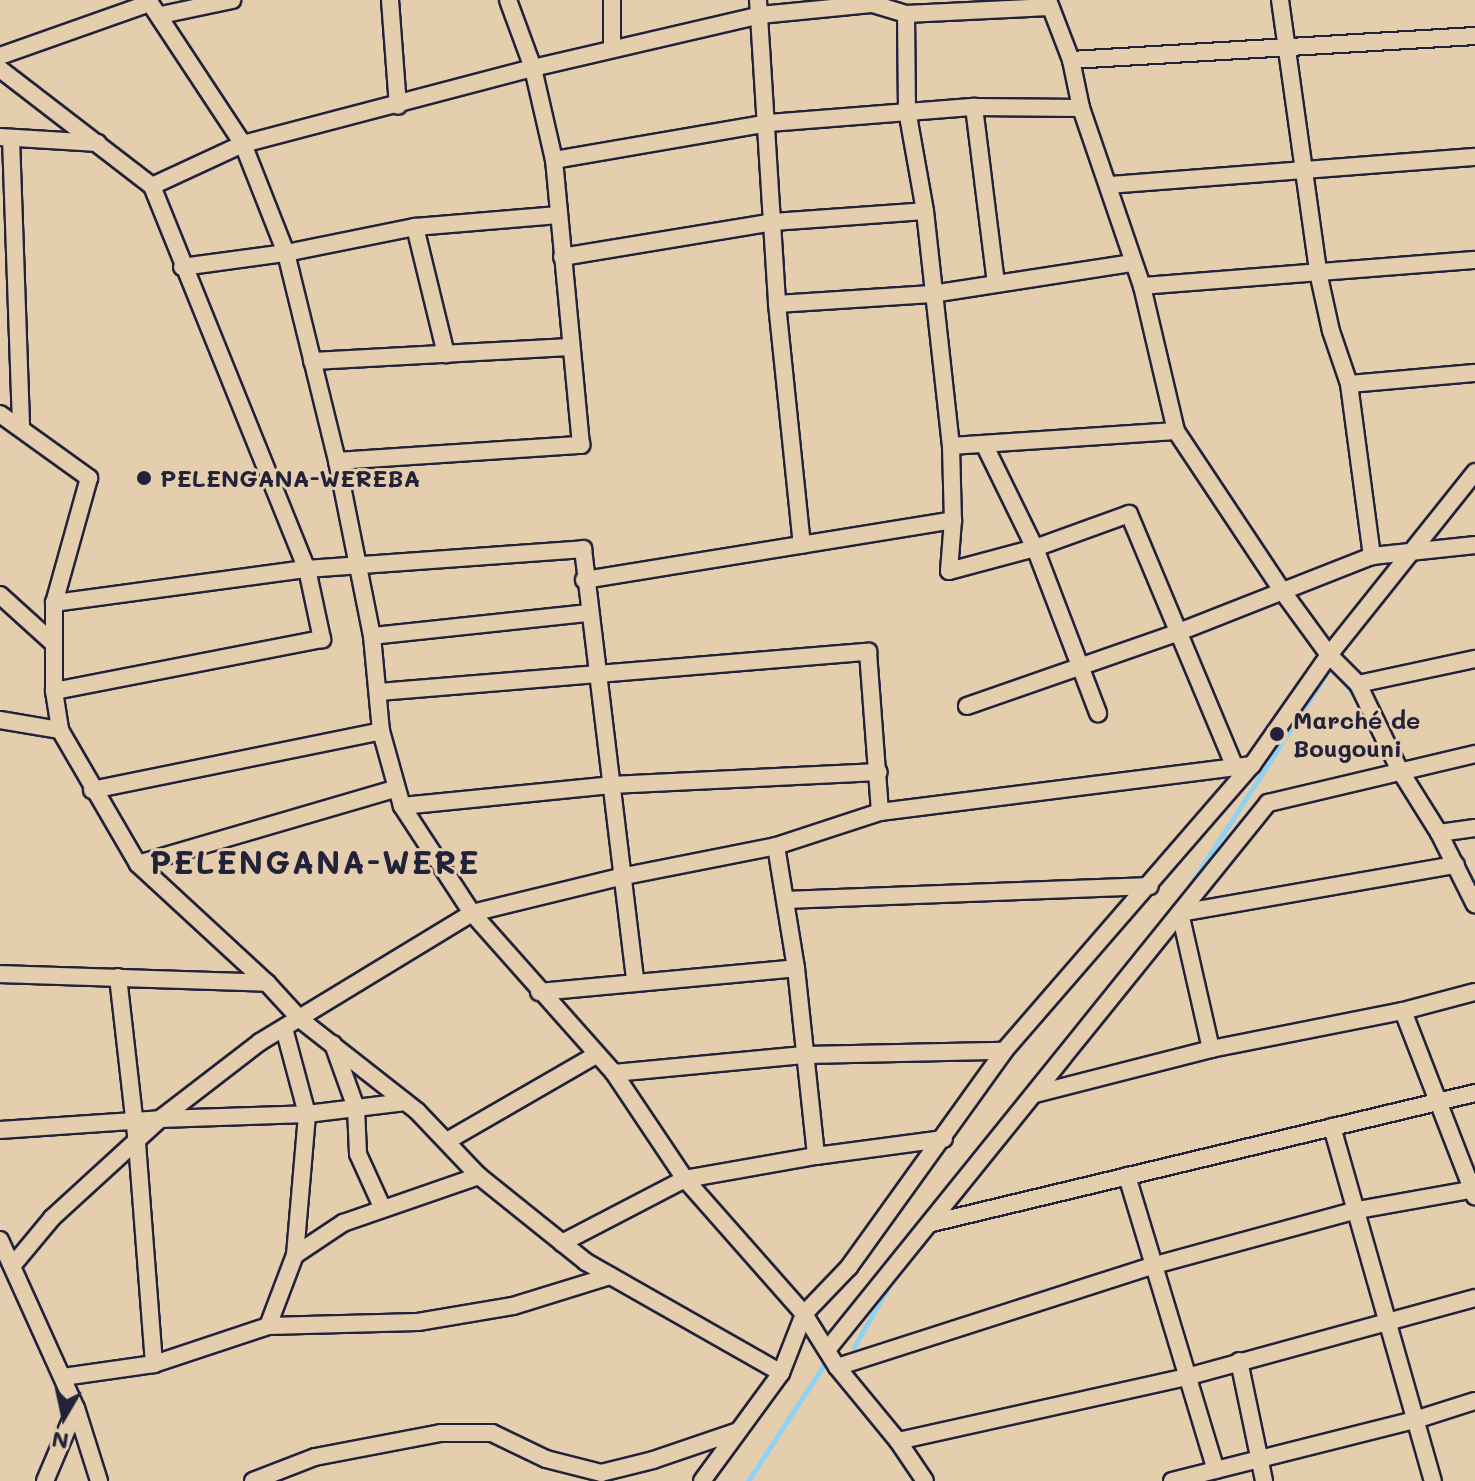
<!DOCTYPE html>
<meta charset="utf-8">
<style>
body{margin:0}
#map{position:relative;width:1475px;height:1481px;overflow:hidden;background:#e4ceae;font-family:Mali,sans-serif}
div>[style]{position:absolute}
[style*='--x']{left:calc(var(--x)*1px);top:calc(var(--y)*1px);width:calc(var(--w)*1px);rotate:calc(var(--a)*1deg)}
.stream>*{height:5px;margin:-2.5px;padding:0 2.5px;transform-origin:2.5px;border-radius:2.5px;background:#8fd2f1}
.roads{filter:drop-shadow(2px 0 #22223b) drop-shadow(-2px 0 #22223b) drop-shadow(0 2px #22223b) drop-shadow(0 -2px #22223b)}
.minor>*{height:16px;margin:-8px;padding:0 8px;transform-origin:8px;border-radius:8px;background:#e4ceae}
.dots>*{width:22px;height:22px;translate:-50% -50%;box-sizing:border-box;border:4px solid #e4ceae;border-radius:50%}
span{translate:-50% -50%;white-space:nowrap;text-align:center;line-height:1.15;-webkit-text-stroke:6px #e4ceae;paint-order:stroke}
.poi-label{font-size:24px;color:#22223b;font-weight:700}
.left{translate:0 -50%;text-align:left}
.district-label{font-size:32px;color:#22223b;font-weight:700;letter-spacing:2px}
.north{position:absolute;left:24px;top:1377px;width:80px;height:80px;-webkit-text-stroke:6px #e4ceae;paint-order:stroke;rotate:189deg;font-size:22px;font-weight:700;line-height:32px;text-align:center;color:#22223b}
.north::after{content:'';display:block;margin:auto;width:28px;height:36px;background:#22223b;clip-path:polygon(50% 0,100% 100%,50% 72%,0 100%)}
</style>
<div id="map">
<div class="stream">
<i style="--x:1340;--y:677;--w:29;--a:52"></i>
<i style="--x:1461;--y:860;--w:28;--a:60"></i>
<i style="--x:1183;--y:896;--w:275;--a:-57.2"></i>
<i style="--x:1332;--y:665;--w:4;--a:63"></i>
<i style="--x:1078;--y:1051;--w:46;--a:-51.1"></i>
<i style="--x:854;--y:1347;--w:75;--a:-60.4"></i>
<i style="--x:881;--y:1432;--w:60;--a:55.2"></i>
<i style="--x:748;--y:1481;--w:145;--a:-56.9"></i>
</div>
<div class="roads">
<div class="minor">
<i style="--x:148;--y:0;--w:173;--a:56.6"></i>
<i style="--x:243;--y:144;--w:117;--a:68.5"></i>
<i style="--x:286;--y:253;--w:214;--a:76.2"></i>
<i style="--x:337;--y:461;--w:178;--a:78.7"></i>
<i style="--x:372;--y:636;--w:95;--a:84.6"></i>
<i style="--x:381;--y:731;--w:78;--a:74.4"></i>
<i style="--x:402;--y:806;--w:128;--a:56.8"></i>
<i style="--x:472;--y:913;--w:214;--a:48.4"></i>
<i style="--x:614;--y:1073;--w:128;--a:56.2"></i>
<i style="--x:685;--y:1179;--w:180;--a:48.6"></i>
<i style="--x:804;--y:1314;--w:62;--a:58.1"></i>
<i style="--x:837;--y:1367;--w:96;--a:50.5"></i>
<i style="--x:898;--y:1441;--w:48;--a:56"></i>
<i style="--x:390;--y:0;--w:106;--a:85.7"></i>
<i style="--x:612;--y:0;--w:49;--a:90"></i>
<i style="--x:758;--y:0;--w:305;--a:86.4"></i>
<i style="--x:777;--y:304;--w:242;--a:84.1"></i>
<i style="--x:1048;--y:0;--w:64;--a:69"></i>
<i style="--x:1071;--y:60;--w:49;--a:78.2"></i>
<i style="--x:1081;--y:108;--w:188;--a:71.1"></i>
<i style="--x:1142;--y:286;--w:149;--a:76.8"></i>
<i style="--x:1176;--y:431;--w:193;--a:56.4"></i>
<i style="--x:1283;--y:592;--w:78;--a:53.9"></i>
<i style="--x:1329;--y:655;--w:41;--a:45"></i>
<i style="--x:1358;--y:684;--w:94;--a:64.2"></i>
<i style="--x:1399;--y:769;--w:75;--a:58"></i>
<i style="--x:1439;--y:833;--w:80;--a:63.4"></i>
<i style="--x:1280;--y:0;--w:275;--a:82"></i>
<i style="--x:1318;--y:272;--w:60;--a:77.6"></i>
<i style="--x:1331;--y:331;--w:56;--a:71.2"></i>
<i style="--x:1349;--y:384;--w:174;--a:82.4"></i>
<i style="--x:906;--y:14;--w:96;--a:89.4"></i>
<i style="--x:907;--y:110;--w:103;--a:79.9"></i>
<i style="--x:925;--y:211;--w:236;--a:83.7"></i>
<i style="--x:951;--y:446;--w:74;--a:88.5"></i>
<i style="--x:953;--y:520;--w:51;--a:94.5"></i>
<i style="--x:949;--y:571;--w:89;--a:-15"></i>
<i style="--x:1035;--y:548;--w:100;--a:-19.9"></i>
<i style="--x:1129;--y:514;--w:274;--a:67.3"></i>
<i style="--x:161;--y:15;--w:73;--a:-11.9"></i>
<i style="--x:0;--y:56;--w:159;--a:-19.5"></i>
<i style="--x:1071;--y:60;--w:405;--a:-3.4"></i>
<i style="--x:0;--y:69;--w:192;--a:37.6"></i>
<i style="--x:152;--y:186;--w:413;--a:68"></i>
<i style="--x:307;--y:569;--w:72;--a:77.9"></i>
<i style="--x:322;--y:639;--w:273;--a:169"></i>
<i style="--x:974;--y:107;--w:178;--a:82.9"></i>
<i style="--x:0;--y:137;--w:98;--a:3.5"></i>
<i style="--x:11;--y:138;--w:289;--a:88"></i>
<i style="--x:554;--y:160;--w:218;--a:-9.8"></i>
<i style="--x:769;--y:123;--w:206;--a:-4.5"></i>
<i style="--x:974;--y:107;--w:107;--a:0.5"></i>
<i style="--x:1109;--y:185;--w:367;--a:-4.4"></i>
<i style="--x:152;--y:186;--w:100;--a:-24.8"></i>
<i style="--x:243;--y:144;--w:300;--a:-14.7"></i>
<i style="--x:533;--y:68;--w:233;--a:-13.1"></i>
<i style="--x:760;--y:15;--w:114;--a:-5.6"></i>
<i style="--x:873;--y:4;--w:34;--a:17"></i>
<i style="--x:906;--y:14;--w:144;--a:-2.8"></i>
<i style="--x:415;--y:227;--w:131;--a:76.3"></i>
<i style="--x:562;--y:257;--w:214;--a:-9.4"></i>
<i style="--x:773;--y:222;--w:152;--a:-4.1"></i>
<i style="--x:182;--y:267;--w:105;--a:-7.7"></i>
<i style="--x:286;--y:253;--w:132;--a:-11.4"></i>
<i style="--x:415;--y:227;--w:144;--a:-4.8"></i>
<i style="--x:1142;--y:286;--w:334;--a:-4.5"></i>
<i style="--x:777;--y:304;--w:155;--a:-3.7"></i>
<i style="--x:932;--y:294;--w:203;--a:-8.8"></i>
<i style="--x:312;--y:361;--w:259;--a:-3.1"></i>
<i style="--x:1349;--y:384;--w:126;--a:-5"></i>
<i style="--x:0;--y:414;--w:110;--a:35.7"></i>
<i style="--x:89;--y:478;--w:130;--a:105.6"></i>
<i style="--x:54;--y:603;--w:88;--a:90"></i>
<i style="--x:54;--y:691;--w:39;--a:81"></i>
<i style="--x:60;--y:730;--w:155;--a:59.8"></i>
<i style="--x:138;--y:864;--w:176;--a:42.7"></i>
<i style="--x:267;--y:983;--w:50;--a:47.4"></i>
<i style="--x:301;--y:1020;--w:147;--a:38.1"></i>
<i style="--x:417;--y:1111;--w:90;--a:46.4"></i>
<i style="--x:479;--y:1176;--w:137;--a:38.8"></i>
<i style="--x:586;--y:1262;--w:224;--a:29.6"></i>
<i style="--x:984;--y:444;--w:116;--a:63.9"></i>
<i style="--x:1035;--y:548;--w:177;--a:69.1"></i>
<i style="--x:951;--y:446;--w:225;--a:-3.8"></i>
<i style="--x:337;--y:461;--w:245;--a:-3.8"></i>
<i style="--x:581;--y:445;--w:286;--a:-95.4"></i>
<i style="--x:554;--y:160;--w:94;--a:-102.9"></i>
<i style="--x:533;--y:68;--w:72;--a:-110.2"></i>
<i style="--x:584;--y:580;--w:374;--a:-9.2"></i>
<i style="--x:0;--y:595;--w:73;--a:42.2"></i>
<i style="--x:54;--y:603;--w:255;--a:-7.7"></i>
<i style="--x:307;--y:569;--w:277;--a:-4.1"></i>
<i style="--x:583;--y:549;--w:435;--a:83.1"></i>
<i style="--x:372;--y:636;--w:217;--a:-6.1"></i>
<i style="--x:1358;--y:684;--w:120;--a:-12.1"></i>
<i style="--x:378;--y:692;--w:492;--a:-4.7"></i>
<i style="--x:868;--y:652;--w:160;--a:85.7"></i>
<i style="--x:967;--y:706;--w:225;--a:-19.2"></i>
<i style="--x:1179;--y:632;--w:207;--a:-21.5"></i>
<i style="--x:1372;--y:556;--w:104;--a:-6.1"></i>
<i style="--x:0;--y:720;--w:61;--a:9.5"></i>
<i style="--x:92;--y:790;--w:295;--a:-11.5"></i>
<i style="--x:402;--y:806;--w:210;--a:-5.7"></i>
<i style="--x:611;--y:785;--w:268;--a:-2.8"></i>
<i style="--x:1439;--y:833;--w:36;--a:-8"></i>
<i style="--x:776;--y:846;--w:124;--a:80.7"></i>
<i style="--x:796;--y:968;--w:189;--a:83.9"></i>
<i style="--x:138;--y:864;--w:268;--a:-16.3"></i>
<i style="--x:786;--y:900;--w:364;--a:-2.2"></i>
<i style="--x:0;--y:974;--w:267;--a:1.9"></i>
<i style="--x:118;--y:977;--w:167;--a:83.5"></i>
<i style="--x:137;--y:1143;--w:222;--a:85.6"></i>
<i style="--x:539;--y:992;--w:258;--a:-5.3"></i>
<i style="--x:1403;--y:1011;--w:199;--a:68.8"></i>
<i style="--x:333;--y:1044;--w:68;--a:70.2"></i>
<i style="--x:356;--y:1108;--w:46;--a:87.5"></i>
<i style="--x:358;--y:1154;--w:60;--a:65.6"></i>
<i style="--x:1211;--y:1049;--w:139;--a:-102.8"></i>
<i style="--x:1180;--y:913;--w:280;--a:-9.9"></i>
<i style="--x:614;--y:1073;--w:193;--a:-5.4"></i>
<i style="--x:806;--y:1055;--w:198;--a:-1.2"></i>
<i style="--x:1035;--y:1094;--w:182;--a:-14.3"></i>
<i style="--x:1211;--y:1049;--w:196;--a:-11.2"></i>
<i style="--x:1403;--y:1011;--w:74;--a:-14.8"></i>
<i style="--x:1332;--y:1127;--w:368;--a:74.1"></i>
<i style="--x:0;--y:1130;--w:160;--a:-3.9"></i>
<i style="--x:160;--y:1119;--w:147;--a:-1.9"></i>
<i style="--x:307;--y:1114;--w:99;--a:-7"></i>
<i style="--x:447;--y:1141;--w:172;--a:-30"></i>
<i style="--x:1127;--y:1176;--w:307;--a:73.2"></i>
<i style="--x:932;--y:1223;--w:558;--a:-13.46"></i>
<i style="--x:0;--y:1240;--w:184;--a:65.7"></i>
<i style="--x:76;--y:1408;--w:77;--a:72.5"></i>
<i style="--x:562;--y:1243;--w:139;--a:-27.5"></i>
<i style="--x:685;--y:1179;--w:133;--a:-10"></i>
<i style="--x:816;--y:1156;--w:129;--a:-7.6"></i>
<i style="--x:295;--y:1255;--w:58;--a:-33.7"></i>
<i style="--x:343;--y:1223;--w:144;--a:-19.1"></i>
<i style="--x:13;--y:1265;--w:61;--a:-50.3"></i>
<i style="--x:52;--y:1218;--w:147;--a:-42.5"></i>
<i style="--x:160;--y:1119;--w:126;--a:-37.6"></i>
<i style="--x:260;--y:1042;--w:248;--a:-31.3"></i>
<i style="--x:472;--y:913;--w:152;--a:-13.7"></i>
<i style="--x:620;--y:877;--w:159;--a:-11.2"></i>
<i style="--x:776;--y:846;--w:109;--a:-18.1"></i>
<i style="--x:880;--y:812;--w:375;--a:-7.2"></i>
<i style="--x:268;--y:1326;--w:76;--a:-69.2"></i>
<i style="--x:295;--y:1255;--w:142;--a:-85.1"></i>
<i style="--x:307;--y:1114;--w:89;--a:-105"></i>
<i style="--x:827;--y:1350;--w:703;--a:-51.12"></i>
<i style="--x:1268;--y:803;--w:213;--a:-13.3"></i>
<i style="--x:1239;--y:1361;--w:123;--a:78.2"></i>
<i style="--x:837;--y:1367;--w:334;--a:-17.8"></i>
<i style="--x:1155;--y:1265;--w:210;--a:-15.2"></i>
<i style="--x:1358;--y:1210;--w:119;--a:-10.2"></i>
<i style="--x:63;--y:1377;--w:92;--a:-8.1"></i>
<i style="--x:154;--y:1364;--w:120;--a:-18.4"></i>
<i style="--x:268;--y:1326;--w:150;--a:-1.5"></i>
<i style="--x:418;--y:1322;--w:96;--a:-9.6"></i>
<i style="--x:513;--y:1306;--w:102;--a:-17.2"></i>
<i style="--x:898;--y:1441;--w:299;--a:-12.5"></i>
<i style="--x:1190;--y:1376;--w:295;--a:-15.3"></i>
<i style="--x:45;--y:1481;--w:79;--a:-67"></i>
<i style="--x:253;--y:1481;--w:66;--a:-21.2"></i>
<i style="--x:315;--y:1457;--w:128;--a:-10.8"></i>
<i style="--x:441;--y:1433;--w:51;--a:0"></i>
<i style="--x:492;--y:1433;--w:60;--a:25.7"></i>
<i style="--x:546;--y:1459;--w:57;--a:14.3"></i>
<i style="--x:601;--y:1473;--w:54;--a:-14"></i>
<i style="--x:653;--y:1460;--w:90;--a:-18.8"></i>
<i style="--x:702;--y:1481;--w:134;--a:-53.8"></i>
<i style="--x:781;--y:1373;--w:63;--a:-68.7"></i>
<i style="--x:804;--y:1314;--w:65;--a:-46.2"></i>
<i style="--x:849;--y:1267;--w:266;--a:-54.3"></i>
<i style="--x:1004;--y:1051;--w:379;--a:-49.1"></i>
<i style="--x:1252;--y:765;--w:134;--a:-55"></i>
<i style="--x:1329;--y:655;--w:234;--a:-51.4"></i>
<i style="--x:1172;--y:1481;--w:251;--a:-14.1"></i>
<i style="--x:1415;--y:1420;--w:63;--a:-17.6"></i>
</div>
</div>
<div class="dots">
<i style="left:144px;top:478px;background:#22223b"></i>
<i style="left:1277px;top:734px;background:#22223b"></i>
</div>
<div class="poi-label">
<span class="left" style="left:160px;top:478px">PELENGANA-WEREBA</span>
<span class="left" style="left:1293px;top:734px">Marché de<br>Bougouni</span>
</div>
<div class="district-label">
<span style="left:315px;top:861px">PELENGANA-WERE</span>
</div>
<div class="north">N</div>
</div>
